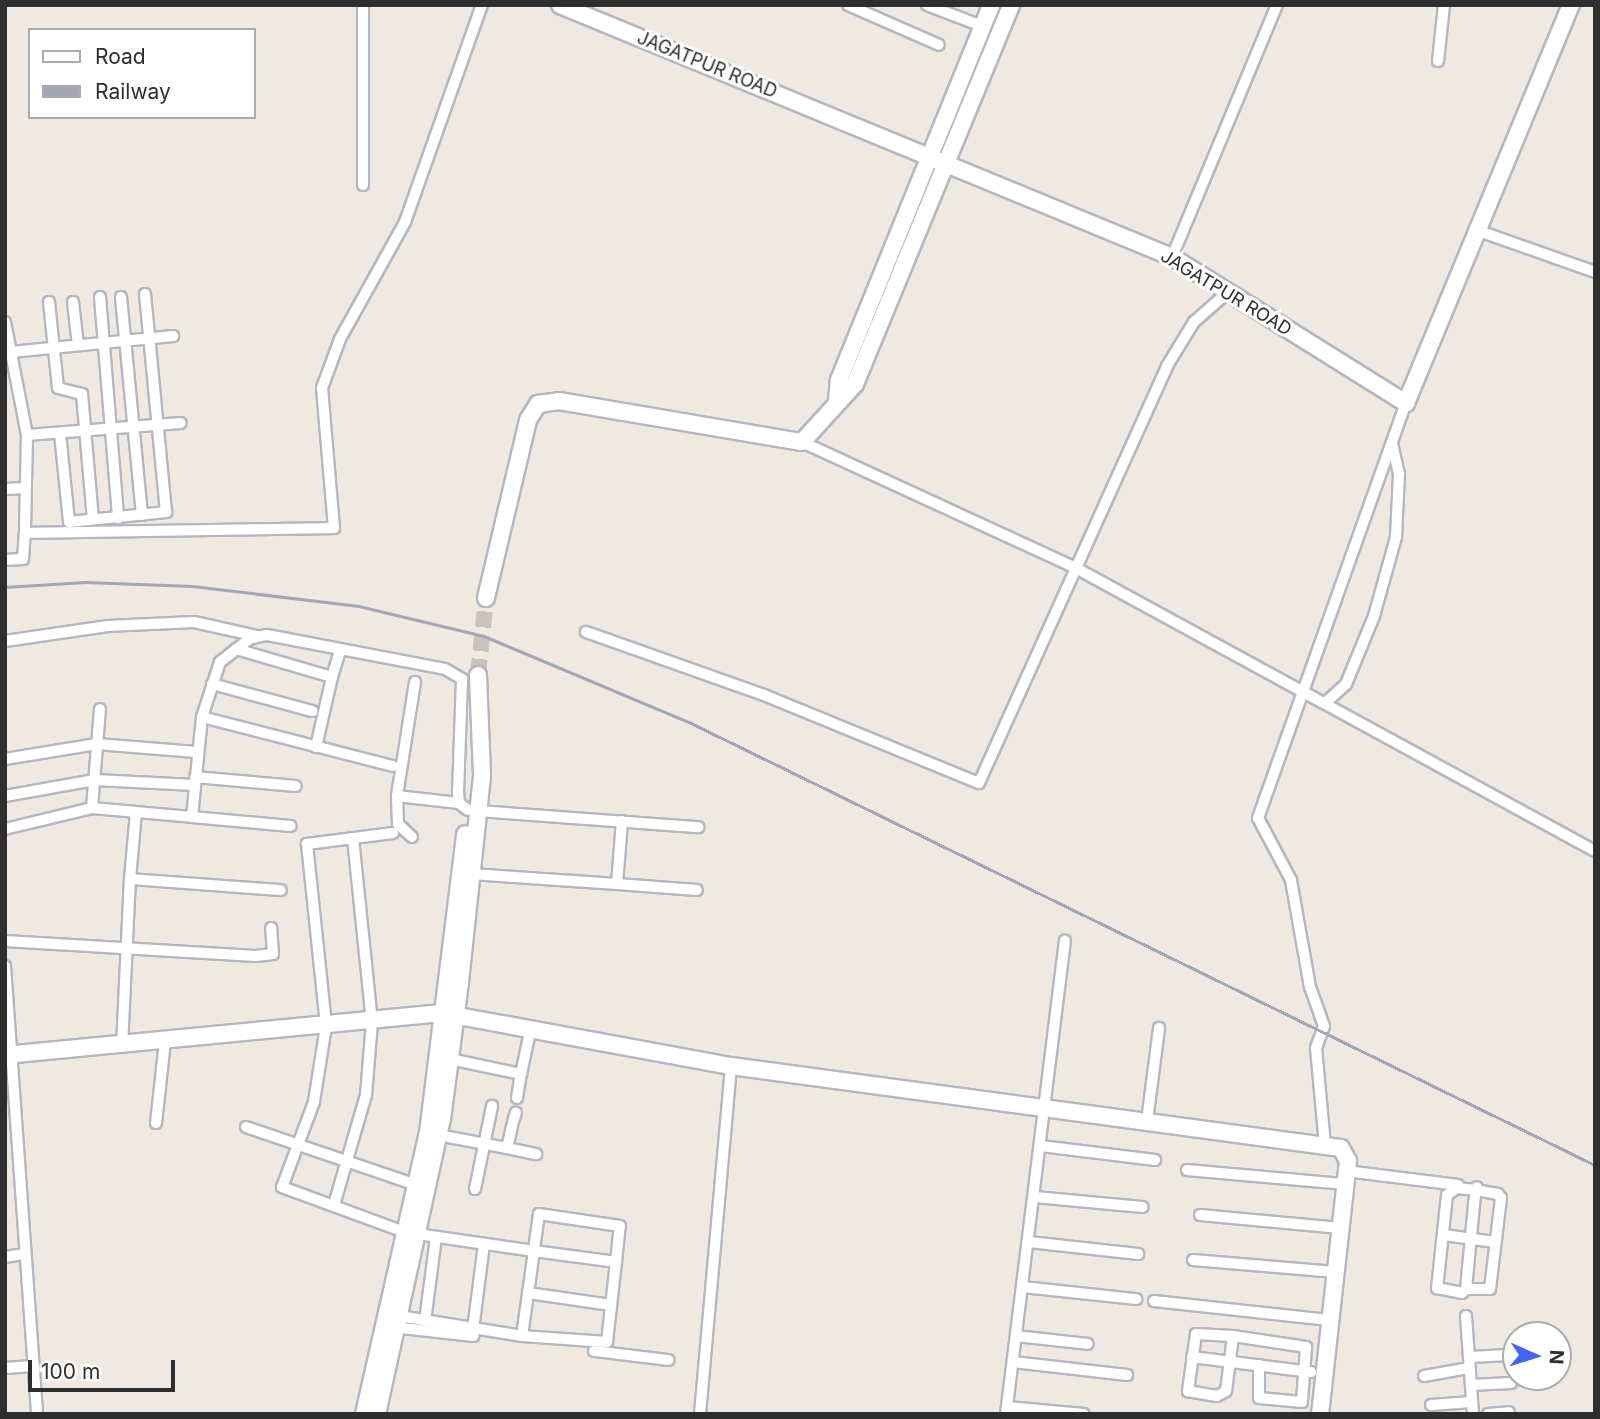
<!DOCTYPE html>
<style>
body{margin:0}
#map{position:relative;width:1600px;height:1419px;overflow:hidden;background:#efe9e1;font-family:Inter,sans-serif}
div>[style]{position:absolute}
[style*='--x']{left:calc(var(--x)*1px);top:calc(var(--y)*1px);width:calc(var(--w)*1px);rotate:calc(var(--a)*1deg)}
.secondary-tunnel>*{height:16px;margin-top:-8px;transform-origin:0;background:repeating-linear-gradient(90deg,#c8c4bd 0 16px,transparent 0 24px)}
.roads{filter:drop-shadow(2px 0 #b4b7c1) drop-shadow(-2px 0 #b4b7c1) drop-shadow(0 2px #b4b7c1) drop-shadow(0 -2px #b4b7c1)}
.street>*{height:10px;margin:-5px;padding:0 5px;transform-origin:5px;border-radius:5px;background:#fff}
.secondary>*{height:16px;margin:-8px;padding:0 8px;transform-origin:8px;border-radius:8px;background:#fff}
.rail>*{height:2.5px;margin:-1.25px;padding:0 1.25px;transform-origin:1.25px;border-radius:1.25px;background:#a3a6b8}
span{translate:-50% -50%;white-space:nowrap;text-align:center;line-height:1.15;-webkit-text-stroke:6px #fff;paint-order:stroke}
.street-label{font-size:18px;color:#2e2e2e}
.frame{position:absolute;inset:0;border:7px solid #2e2e2e;pointer-events:none}
.legend{position:absolute;left:28px;top:28px;width:228px;height:91px;box-sizing:border-box;background:#fff;border:2px solid #ababab;margin:0;padding:9px 12px;list-style:none;font-size:21px;color:#2e2e2e}
.legend li{display:flex;align-items:center;gap:14px;height:35px}
.legend b{width:35px;border:2px solid #ababab}
.north{position:absolute;left:1502px;top:1321px;width:70px;height:70px;box-sizing:border-box;background:#fff;border:2px solid #ababab;border-radius:50%;rotate:93deg;font-size:19px;font-weight:700;line-height:28px;text-align:center;color:#2e2e2e}
.north::after{content:'';display:block;margin:auto;width:24px;height:32px;background:#4264fb;clip-path:polygon(50% 0,100% 100%,50% 72%,0 100%)}
.scale{position:absolute;left:28px;top:1360px;width:147px;height:32px;box-sizing:border-box;border:4px solid #2e2e2e;border-top:0;padding-left:9px;font-size:21px;line-height:24px;white-space:nowrap;color:#2e2e2e;-webkit-text-stroke:5px #fff;paint-order:stroke}
</style>
<div id="map">
<div class="secondary-tunnel">
<i style="--x:478;--y:675;--w:77;--a:-84.1"></i>
</div>
<div class="roads">
<div class="street">
<i style="--x:363;--y:5;--w:180;--a:90"></i>
<i style="--x:848;--y:5;--w:99;--a:23.7"></i>
<i style="--x:927;--y:5;--w:59;--a:20.9"></i>
<i style="--x:1438;--y:61;--w:56;--a:-83.9"></i>
<i style="--x:1476;--y:230;--w:126;--a:19.4"></i>
<i style="--x:1172;--y:257;--w:273;--a:-67.4"></i>
<i style="--x:100;--y:297;--w:222;--a:85.3"></i>
<i style="--x:121;--y:297;--w:219;--a:84.5"></i>
<i style="--x:49;--y:302;--w:86;--a:84"></i>
<i style="--x:58;--y:388;--w:25;--a:14"></i>
<i style="--x:82;--y:394;--w:126;--a:85"></i>
<i style="--x:73;--y:302;--w:43;--a:83.4"></i>
<i style="--x:5;--y:322;--w:115;--a:79"></i>
<i style="--x:27;--y:435;--w:98;--a:91.2"></i>
<i style="--x:25;--y:533;--w:309;--a:-0.9"></i>
<i style="--x:334;--y:528;--w:141;--a:-94.9"></i>
<i style="--x:322;--y:388;--w:52;--a:-69.8"></i>
<i style="--x:340;--y:339;--w:134;--a:-60.9"></i>
<i style="--x:405;--y:222;--w:230;--a:-70.5"></i>
<i style="--x:11;--y:352;--w:163;--a:-5.6"></i>
<i style="--x:60;--y:433;--w:89;--a:84.2"></i>
<i style="--x:69;--y:522;--w:98;--a:-5.9"></i>
<i style="--x:166;--y:512;--w:219;--a:-95.5"></i>
<i style="--x:27;--y:435;--w:154;--a:-4.5"></i>
<i style="--x:802;--y:442;--w:299;--a:24.7"></i>
<i style="--x:1074;--y:567;--w:593;--a:28.6"></i>
<i style="--x:5;--y:489;--w:20;--a:-3"></i>
<i style="--x:5;--y:560;--w:18;--a:-3"></i>
<i style="--x:23;--y:559;--w:26;--a:-86"></i>
<i style="--x:586;--y:632;--w:189;--a:19.5"></i>
<i style="--x:764;--y:695;--w:232;--a:22.3"></i>
<i style="--x:979;--y:783;--w:457;--a:-65.7"></i>
<i style="--x:1167;--y:366;--w:52;--a:-58.5"></i>
<i style="--x:1194;--y:322;--w:45;--a:-41.4"></i>
<i style="--x:5;--y:641;--w:104;--a:-8.3"></i>
<i style="--x:108;--y:626;--w:86;--a:-2.7"></i>
<i style="--x:194;--y:622;--w:65;--a:12.5"></i>
<i style="--x:236;--y:649;--w:100;--a:16.3"></i>
<i style="--x:332;--y:677;--w:72;--a:102.9"></i>
<i style="--x:332;--y:677;--w:28;--a:-73"></i>
<i style="--x:415;--y:682;--w:115;--a:99"></i>
<i style="--x:397;--y:796;--w:62;--a:6.4"></i>
<i style="--x:212;--y:684;--w:104;--a:15.1"></i>
<i style="--x:1325;--y:703;--w:28;--a:-42"></i>
<i style="--x:1346;--y:684;--w:74;--a:-67.6"></i>
<i style="--x:1374;--y:616;--w:82;--a:-74.4"></i>
<i style="--x:1396;--y:537;--w:63;--a:-87.3"></i>
<i style="--x:1399;--y:474;--w:32;--a:-103"></i>
<i style="--x:202;--y:717;--w:197;--a:14.4"></i>
<i style="--x:5;--y:759;--w:93;--a:-9.3"></i>
<i style="--x:97;--y:744;--w:99;--a:4.6"></i>
<i style="--x:195;--y:777;--w:101;--a:5.1"></i>
<i style="--x:5;--y:796;--w:91;--a:-10.1"></i>
<i style="--x:95;--y:780;--w:100;--a:2.9"></i>
<i style="--x:397;--y:796;--w:28;--a:88"></i>
<i style="--x:398;--y:824;--w:19;--a:43"></i>
<i style="--x:92;--y:808;--w:99;--a:-85.4"></i>
<i style="--x:478;--y:811;--w:221;--a:4.2"></i>
<i style="--x:192;--y:817;--w:99;--a:5.2"></i>
<i style="--x:622;--y:821;--w:63;--a:94.5"></i>
<i style="--x:617;--y:884;--w:80;--a:4.3"></i>
<i style="--x:5;--y:829;--w:89;--a:-13.6"></i>
<i style="--x:92;--y:808;--w:100;--a:5.1"></i>
<i style="--x:192;--y:817;--w:100;--a:-84.3"></i>
<i style="--x:202;--y:717;--w:58;--a:-71.9"></i>
<i style="--x:220;--y:662;--w:37;--a:-38"></i>
<i style="--x:249;--y:639;--w:18;--a:-13"></i>
<i style="--x:267;--y:635;--w:181;--a:10.8"></i>
<i style="--x:445;--y:669;--w:20;--a:30"></i>
<i style="--x:462;--y:679;--w:113;--a:92"></i>
<i style="--x:458;--y:792;--w:11;--a:85"></i>
<i style="--x:459;--y:803;--w:11;--a:38"></i>
<i style="--x:393;--y:833;--w:87;--a:172.7"></i>
<i style="--x:307;--y:844;--w:183;--a:84"></i>
<i style="--x:326;--y:1026;--w:77;--a:99"></i>
<i style="--x:314;--y:1102;--w:91;--a:110.6"></i>
<i style="--x:282;--y:1187;--w:130;--a:20.2"></i>
<i style="--x:471;--y:874;--w:146;--a:3.9"></i>
<i style="--x:130;--y:879;--w:67;--a:-84.9"></i>
<i style="--x:5;--y:941;--w:251;--a:3.4"></i>
<i style="--x:256;--y:956;--w:17;--a:-7"></i>
<i style="--x:273;--y:954;--w:26;--a:-94"></i>
<i style="--x:5;--y:966;--w:449;--a:85.9"></i>
<i style="--x:122;--y:1047;--w:168;--a:-87.3"></i>
<i style="--x:130;--y:879;--w:151;--a:4.2"></i>
<i style="--x:450;--y:1059;--w:73;--a:11.9"></i>
<i style="--x:521;--y:1074;--w:48;--a:-78"></i>
<i style="--x:517;--y:1098;--w:24;--a:-81"></i>
<i style="--x:1147;--y:1121;--w:94;--a:-82.6"></i>
<i style="--x:513;--y:1122;--w:10;--a:-73"></i>
<i style="--x:156;--y:1123;--w:82;--a:-83.7"></i>
<i style="--x:246;--y:1127;--w:180;--a:18.8"></i>
<i style="--x:438;--y:1135;--w:70;--a:10.7"></i>
<i style="--x:507;--y:1148;--w:22;--a:-77"></i>
<i style="--x:1325;--y:1145;--w:97;--a:-95.3"></i>
<i style="--x:1316;--y:1048;--w:23;--a:-70"></i>
<i style="--x:1324;--y:1026;--w:41;--a:-109.7"></i>
<i style="--x:1310;--y:987;--w:109;--a:-100.1"></i>
<i style="--x:1291;--y:880;--w:70;--a:-118"></i>
<i style="--x:1258;--y:818;--w:441;--a:-70.4"></i>
<i style="--x:1041;--y:1146;--w:115;--a:7"></i>
<i style="--x:507;--y:1148;--w:30;--a:12"></i>
<i style="--x:1187;--y:1170;--w:159;--a:5.1"></i>
<i style="--x:1346;--y:1171;--w:113;--a:7.1"></i>
<i style="--x:475;--y:1189;--w:85;--a:-78.4"></i>
<i style="--x:1035;--y:1197;--w:108;--a:5.3"></i>
<i style="--x:334;--y:1205;--w:115;--a:-73.8"></i>
<i style="--x:366;--y:1095;--w:73;--a:-85.3"></i>
<i style="--x:372;--y:1022;--w:185;--a:-95.9"></i>
<i style="--x:1200;--y:1215;--w:141;--a:5.3"></i>
<i style="--x:1444;--y:1235;--w:51;--a:7.8"></i>
<i style="--x:1029;--y:1242;--w:110;--a:6.3"></i>
<i style="--x:5;--y:1257;--w:20;--a:-9"></i>
<i style="--x:1193;--y:1260;--w:143;--a:4.8"></i>
<i style="--x:1023;--y:1287;--w:114;--a:6.1"></i>
<i style="--x:1466;--y:1289;--w:24;--a:0"></i>
<i style="--x:1490;--y:1289;--w:92;--a:-83.1"></i>
<i style="--x:1501;--y:1198;--w:5;--a:-127"></i>
<i style="--x:1498;--y:1194;--w:22;--a:-170"></i>
<i style="--x:1476;--y:1190;--w:19;--a:-174"></i>
<i style="--x:1457;--y:1188;--w:12;--a:145"></i>
<i style="--x:1447;--y:1195;--w:94;--a:96.1"></i>
<i style="--x:1437;--y:1288;--w:25;--a:11"></i>
<i style="--x:1462;--y:1293;--w:6;--a:-45"></i>
<i style="--x:1466;--y:1289;--w:85;--a:-84.6"></i>
<i style="--x:1474;--y:1204;--w:14;--a:-82"></i>
<i style="--x:1476;--y:1190;--w:3;--a:-72"></i>
<i style="--x:528;--y:1293;--w:84;--a:8.2"></i>
<i style="--x:1154;--y:1301;--w:176;--a:6.2"></i>
<i style="--x:399;--y:1316;--w:125;--a:9.2"></i>
<i style="--x:522;--y:1336;--w:86;--a:-82"></i>
<i style="--x:534;--y:1251;--w:118;--a:-171.7"></i>
<i style="--x:1466;--y:1316;--w:98;--a:85.9"></i>
<i style="--x:425;--y:1321;--w:84;--a:-82.5"></i>
<i style="--x:392;--y:1327;--w:82;--a:6.3"></i>
<i style="--x:473;--y:1330;--w:87;--a:-82.7"></i>
<i style="--x:522;--y:1336;--w:85;--a:4"></i>
<i style="--x:607;--y:1342;--w:81;--a:-83.6"></i>
<i style="--x:616;--y:1262;--w:36;--a:-84"></i>
<i style="--x:620;--y:1226;--w:82;--a:-171.6"></i>
<i style="--x:539;--y:1214;--w:37;--a:98"></i>
<i style="--x:534;--y:1251;--w:83;--a:7.6"></i>
<i style="--x:1016;--y:1336;--w:72;--a:6.3"></i>
<i style="--x:1233;--y:1336;--w:37;--a:-177"></i>
<i style="--x:1196;--y:1334;--w:58;--a:98"></i>
<i style="--x:1188;--y:1391;--w:29;--a:10"></i>
<i style="--x:1217;--y:1396;--w:10;--a:-29"></i>
<i style="--x:1226;--y:1391;--w:55;--a:-82.7"></i>
<i style="--x:1233;--y:1336;--w:74;--a:8.6"></i>
<i style="--x:1306;--y:1347;--w:55;--a:94.2"></i>
<i style="--x:1302;--y:1402;--w:43;--a:-174.7"></i>
<i style="--x:1259;--y:1398;--w:33;--a:-90"></i>
<i style="--x:594;--y:1351;--w:75;--a:6.9"></i>
<i style="--x:1192;--y:1357;--w:120;--a:7.2"></i>
<i style="--x:1469;--y:1357;--w:35;--a:-3"></i>
<i style="--x:1013;--y:1362;--w:115;--a:6.5"></i>
<i style="--x:5;--y:1368;--w:28;--a:-4"></i>
<i style="--x:1424;--y:1376;--w:46;--a:-10.1"></i>
<i style="--x:1471;--y:1385;--w:40;--a:-2.9"></i>
<i style="--x:1431;--y:1405;--w:41;--a:-4.2"></i>
<i style="--x:1007;--y:1407;--w:77;--a:5.2"></i>
<i style="--x:700;--y:1414;--w:349;--a:-84.9"></i>
<i style="--x:1006;--y:1414;--w:477;--a:-82.9"></i>
<i style="--x:1488;--y:1414;--w:21;--a:-5"></i>
</div>
<div class="secondary">
<i style="--x:560;--y:5;--w:662;--a:22.38"></i>
<i style="--x:1172;--y:257;--w:276;--a:32"></i>
<i style="--x:1406;--y:403;--w:431;--a:-67.5"></i>
<i style="--x:837;--y:401;--w:21;--a:-85"></i>
<i style="--x:839;--y:380;--w:405;--a:-67.9"></i>
<i style="--x:486;--y:598;--w:183;--a:-76.7"></i>
<i style="--x:528;--y:420;--w:19;--a:-58"></i>
<i style="--x:538;--y:404;--w:21;--a:-8"></i>
<i style="--x:559;--y:401;--w:246;--a:9.6"></i>
<i style="--x:802;--y:442;--w:79;--a:-47.6"></i>
<i style="--x:855;--y:384;--w:410;--a:-67.6"></i>
<i style="--x:5;--y:1055;--w:439;--a:-5.5"></i>
<i style="--x:442;--y:1013;--w:294;--a:10.4"></i>
<i style="--x:731;--y:1066;--w:615;--a:7.66"></i>
<i style="--x:1341;--y:1148;--w:15;--a:62"></i>
<i style="--x:1348;--y:1161;--w:255;--a:96.3"></i>
<i style="--x:364;--y:1414;--w:288;--a:-77.2"></i>
<i style="--x:428;--y:1133;--w:301;--a:-82.9"></i>
<i style="--x:377;--y:1414;--w:302;--a:-77.6"></i>
<i style="--x:442;--y:1119;--w:138;--a:-82.5"></i>
<i style="--x:460;--y:982;--w:208;--a:-83.9"></i>
<i style="--x:482;--y:775;--w:100;--a:-92.3"></i>
</div>
</div>
<div class="rail">
<i style="--x:5;--y:587;--w:80;--a:-3.6"></i>
<i style="--x:85;--y:582;--w:107;--a:2.1"></i>
<i style="--x:192;--y:586;--w:168;--a:6.8"></i>
<i style="--x:359;--y:606;--w:129;--a:13.5"></i>
<i style="--x:484;--y:636;--w:222;--a:22.8"></i>
<i style="--x:689;--y:722;--w:1009;--a:26.06"></i>
</div>
<div class="street-label">
<span style="left:707px;top:65px;rotate:22deg">JAGATPUR ROAD</span>
<span style="left:1226px;top:293px;rotate:31deg">JAGATPUR ROAD</span>
</div>
<div class="frame"></div>
<ul class="legend">
<li><b style="height:9px;background:#fff"></b>Road</li>
<li><b style="height:9px;background:#a3a6b8"></b>Railway</li>
</ul>
<div class="north">N</div>
<div class="scale">100 m</div>
</div>
